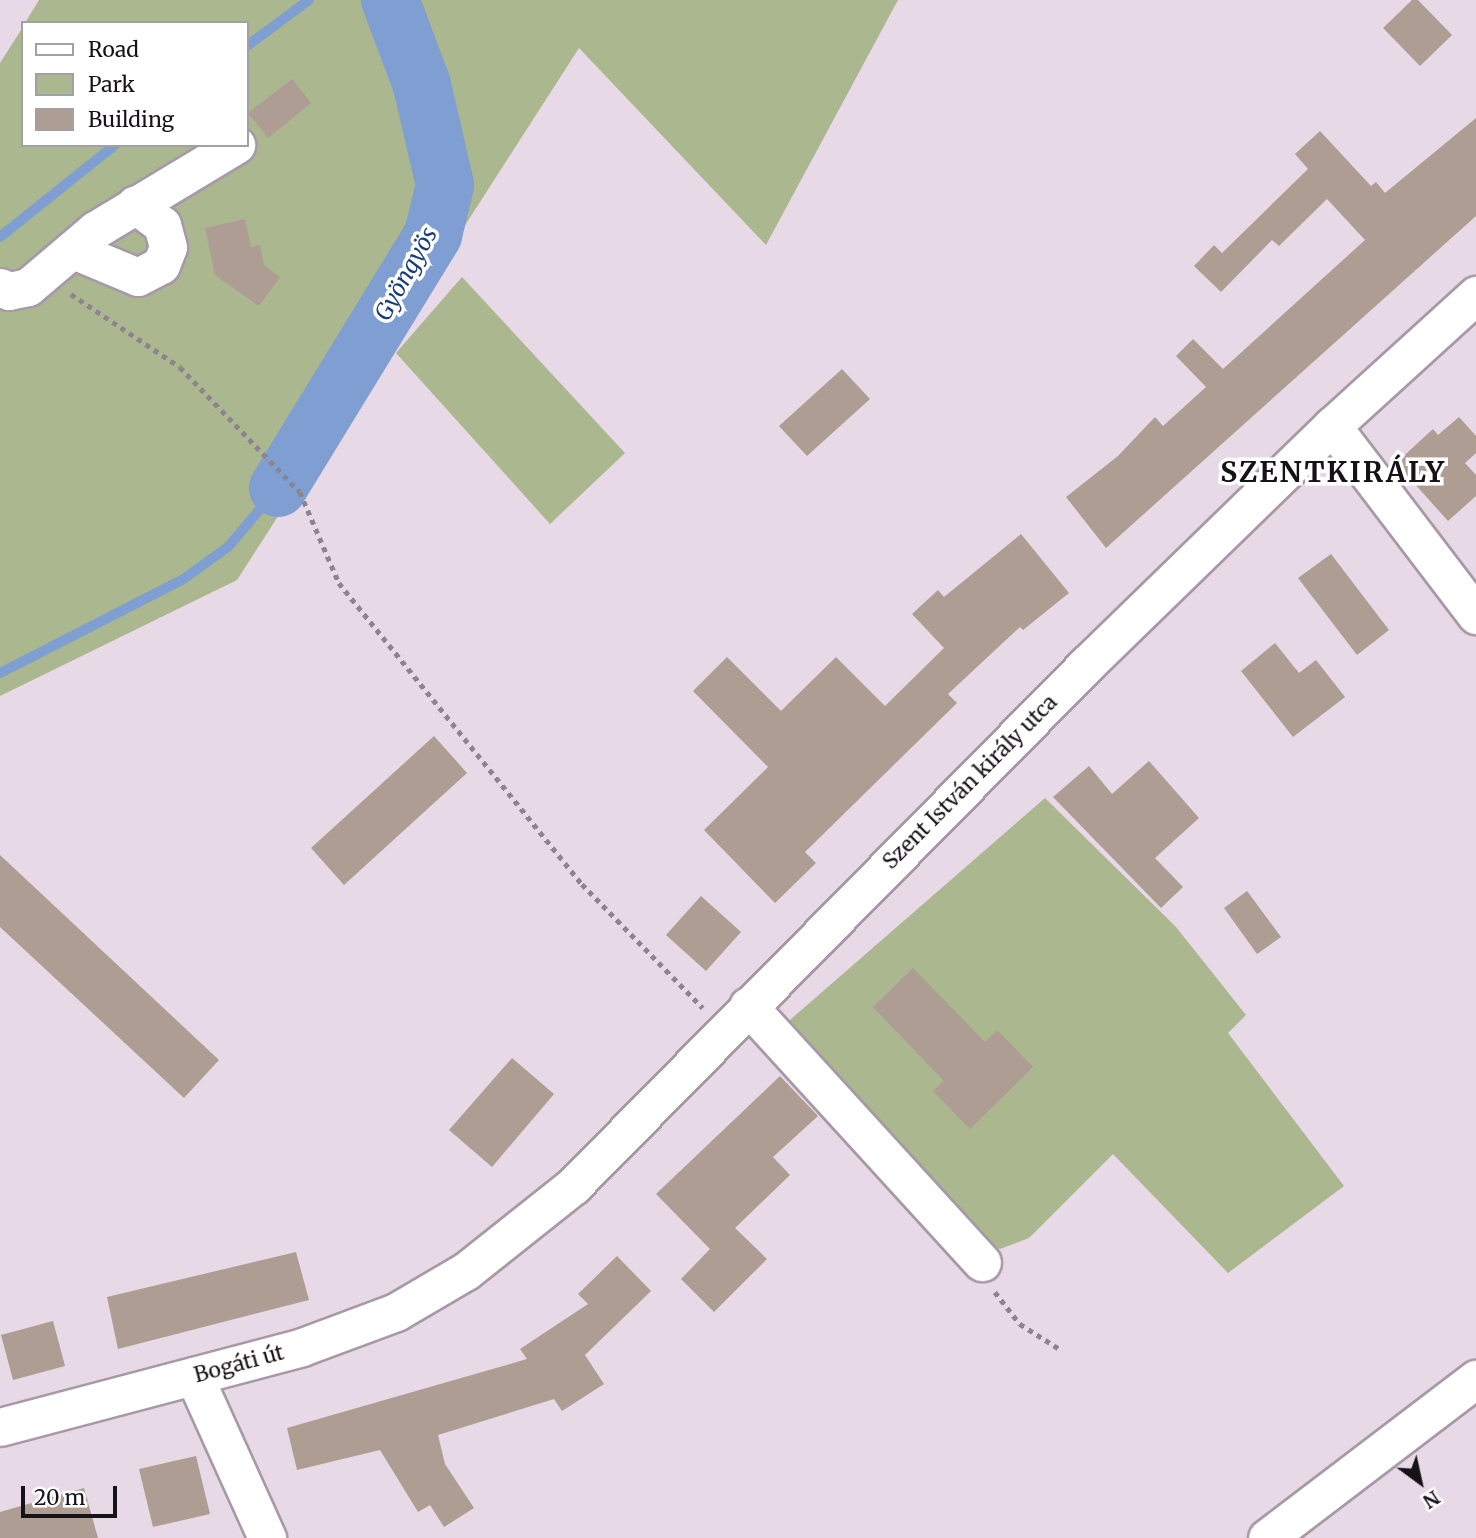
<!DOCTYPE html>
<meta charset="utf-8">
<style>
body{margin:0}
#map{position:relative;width:1476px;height:1538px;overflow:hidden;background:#e7d9e6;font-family:Merriweather,serif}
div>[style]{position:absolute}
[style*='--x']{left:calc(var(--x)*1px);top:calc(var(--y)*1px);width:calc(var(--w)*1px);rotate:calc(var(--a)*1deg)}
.green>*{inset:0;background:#aab78f}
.stream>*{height:10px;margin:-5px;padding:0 5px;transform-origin:5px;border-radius:5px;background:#7f9ed2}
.river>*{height:58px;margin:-29px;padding:0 29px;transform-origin:29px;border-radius:29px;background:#7f9ed2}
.building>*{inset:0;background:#ae9d93}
.path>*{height:4.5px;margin-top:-2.25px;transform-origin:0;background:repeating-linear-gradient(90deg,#8e848d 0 5px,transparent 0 10px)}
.roads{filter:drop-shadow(2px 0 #a799a6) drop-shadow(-2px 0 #a799a6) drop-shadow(0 2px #a799a6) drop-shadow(0 -2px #a799a6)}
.minor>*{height:37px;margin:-18.5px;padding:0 18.5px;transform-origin:18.5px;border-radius:18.5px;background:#fff}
span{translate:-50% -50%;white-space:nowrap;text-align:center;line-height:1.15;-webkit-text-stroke:7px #fff;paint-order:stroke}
.street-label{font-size:21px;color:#171217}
.water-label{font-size:23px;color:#183d7c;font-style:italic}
.district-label{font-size:28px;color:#171217;font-weight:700;letter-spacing:2px}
.legend{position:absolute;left:21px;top:21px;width:228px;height:126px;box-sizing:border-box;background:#fff;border:2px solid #a2a0a2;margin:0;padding:9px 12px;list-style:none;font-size:21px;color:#171217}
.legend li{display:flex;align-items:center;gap:14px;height:35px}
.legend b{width:35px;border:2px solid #a2a0a2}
.north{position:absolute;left:1385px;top:1447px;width:70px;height:70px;-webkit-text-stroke:5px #fff;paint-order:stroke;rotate:147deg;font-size:19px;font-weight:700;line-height:28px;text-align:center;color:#171217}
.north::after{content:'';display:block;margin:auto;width:24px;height:32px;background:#171217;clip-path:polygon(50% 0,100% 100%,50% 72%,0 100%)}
.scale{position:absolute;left:21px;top:1486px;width:96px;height:32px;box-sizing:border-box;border:4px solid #171217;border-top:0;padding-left:9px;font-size:21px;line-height:24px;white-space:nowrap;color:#171217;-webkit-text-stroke:5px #fff;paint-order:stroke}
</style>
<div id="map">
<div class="green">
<i style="clip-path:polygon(39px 0,898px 0,766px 245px,579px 48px,237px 580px,0 696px,0 63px,23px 27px,23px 145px,247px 145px,247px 23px,25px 23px)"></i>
<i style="clip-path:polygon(462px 277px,625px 453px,550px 524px,396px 353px)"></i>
<i style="clip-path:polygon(1045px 798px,1176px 927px,1246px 1015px,1228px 1033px,1344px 1186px,1228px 1273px,1113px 1154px,1029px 1238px,1000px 1249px,982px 1240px,783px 1026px)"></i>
</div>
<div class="stream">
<i style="--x:247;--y:46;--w:77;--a:-36.6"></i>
<i style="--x:0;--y:237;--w:147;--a:-38.7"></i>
<i style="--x:0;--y:673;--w:204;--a:-27.1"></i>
<i style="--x:182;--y:580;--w:57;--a:-35.7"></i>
<i style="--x:228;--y:547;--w:77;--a:-49.7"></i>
</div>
<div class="river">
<i style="--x:278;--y:488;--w:297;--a:-58.5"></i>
<i style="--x:433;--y:235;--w:51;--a:-76.5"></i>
<i style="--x:445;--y:185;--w:103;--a:-103"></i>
<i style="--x:422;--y:85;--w:91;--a:-110.6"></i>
</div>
<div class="building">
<i style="clip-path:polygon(1412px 0,1418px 0,1452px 35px,1420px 66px,1383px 28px)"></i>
<i style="clip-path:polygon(292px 79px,311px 103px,268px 138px,248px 113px)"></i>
<i style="clip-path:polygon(1476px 118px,1476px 216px,1106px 548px,1066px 497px,1118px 456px,1155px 417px,1163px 426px,1206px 387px,1176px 356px,1193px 339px,1223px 369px,1365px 240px,1327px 199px,1279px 246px,1272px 240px,1221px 292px,1194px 266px,1214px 245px,1222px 253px,1308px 169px,1295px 154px,1320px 131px,1371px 186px,1376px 182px,1385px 193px)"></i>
<i style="clip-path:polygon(245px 219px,251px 247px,260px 245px,264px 265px,280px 277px,259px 306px,215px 275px,205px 228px)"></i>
<i style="clip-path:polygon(842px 369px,870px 399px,807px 456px,779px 426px)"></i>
<i style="clip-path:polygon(1459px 417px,1476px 436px,1476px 453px,1465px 463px,1476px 475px,1476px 496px,1448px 521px,1396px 463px,1433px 429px,1438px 435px)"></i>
<i style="clip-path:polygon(1021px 534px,1069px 593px,1023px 630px,1020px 627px,948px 694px,957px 703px,805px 852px,816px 863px,775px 903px,704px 830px,768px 767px,693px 691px,727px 657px,781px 711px,836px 657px,885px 706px,944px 648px,912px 614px,938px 590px,944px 597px)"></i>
<i style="clip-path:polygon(1331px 554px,1389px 630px,1357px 655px,1298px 578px)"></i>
<i style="clip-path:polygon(1275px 643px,1299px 673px,1316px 660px,1345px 697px,1293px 737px,1241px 671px)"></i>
<i style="clip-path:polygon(434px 736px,467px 773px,344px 885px,311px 848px)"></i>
<i style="clip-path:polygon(1149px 761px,1199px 818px,1155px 858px,1183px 887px,1161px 908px,1053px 797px,1089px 766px,1112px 794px)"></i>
<i style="clip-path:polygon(0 855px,219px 1060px,184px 1098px,0 927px)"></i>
<i style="clip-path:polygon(1247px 891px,1281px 937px,1257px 954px,1224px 908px)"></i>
<i style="clip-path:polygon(701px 896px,741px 932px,706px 971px,666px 935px)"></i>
<i style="clip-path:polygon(913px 968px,985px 1042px,997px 1030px,1033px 1067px,970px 1129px,933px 1091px,944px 1081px,873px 1007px)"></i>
<i style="clip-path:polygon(512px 1058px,554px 1094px,492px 1167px,449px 1130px)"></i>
<i style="clip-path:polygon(780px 1076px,818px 1116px,773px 1157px,790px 1175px,735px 1228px,767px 1259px,714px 1312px,681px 1279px,710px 1249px,656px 1194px)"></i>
<i style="clip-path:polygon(296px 1252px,309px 1300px,118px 1349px,107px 1297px)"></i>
<i style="clip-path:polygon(617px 1256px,651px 1291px,585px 1355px,604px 1384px,562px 1411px,554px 1399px,438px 1435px,445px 1464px,474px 1508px,444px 1527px,430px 1505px,418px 1512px,380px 1450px,297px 1470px,287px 1428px,527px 1359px,520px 1349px,588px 1304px,578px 1294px)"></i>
<i style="clip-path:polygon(53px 1321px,65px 1366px,13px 1380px,1px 1335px)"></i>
<i style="clip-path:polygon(196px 1456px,210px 1514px,153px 1527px,139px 1469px)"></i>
<i style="clip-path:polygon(84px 1488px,98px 1538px,0 1538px,0 1512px)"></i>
</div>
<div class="path">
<i style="--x:71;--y:294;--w:131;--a:33.8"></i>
<i style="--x:180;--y:367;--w:173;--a:46.2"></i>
<i style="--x:300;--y:492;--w:99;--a:66.8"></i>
<i style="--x:339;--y:583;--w:387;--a:51.1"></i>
<i style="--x:582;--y:884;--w:173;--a:45.7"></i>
<i style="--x:995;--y:1292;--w:41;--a:52"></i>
<i style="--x:1020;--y:1324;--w:49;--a:32.4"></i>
</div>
<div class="roads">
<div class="minor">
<i style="--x:73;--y:250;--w:70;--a:22.6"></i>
<i style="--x:138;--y:277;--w:26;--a:-28"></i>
<i style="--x:161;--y:265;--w:19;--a:-69"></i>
<i style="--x:168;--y:247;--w:23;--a:-105"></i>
<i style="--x:162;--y:225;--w:34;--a:-143"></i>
<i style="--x:0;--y:287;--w:10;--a:24"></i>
<i style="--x:9;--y:291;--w:19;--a:-12"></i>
<i style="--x:28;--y:287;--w:88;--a:-40.4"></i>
<i style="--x:95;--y:230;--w:165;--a:-31.1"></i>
<i style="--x:1332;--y:426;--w:238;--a:52.7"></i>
<i style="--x:748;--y:1006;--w:347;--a:47.6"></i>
<i style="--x:194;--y:1376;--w:178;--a:65.7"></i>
<i style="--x:0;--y:1427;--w:312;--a:-14.8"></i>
<i style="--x:302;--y:1347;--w:100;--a:-20.4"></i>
<i style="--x:396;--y:1312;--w:81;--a:-30.4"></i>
<i style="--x:466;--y:1271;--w:137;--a:-38.5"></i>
<i style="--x:573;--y:1186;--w:733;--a:-45.44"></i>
<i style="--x:1087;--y:664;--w:342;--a:-44.2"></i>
<i style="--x:1332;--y:426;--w:195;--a:-42.3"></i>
<i style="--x:1267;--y:1538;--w:263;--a:-37.3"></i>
</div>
</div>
<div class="street-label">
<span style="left:970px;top:782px;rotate:-45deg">Szent István király utca</span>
<span style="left:239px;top:1364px;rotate:-15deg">Bogáti út</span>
</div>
<div class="water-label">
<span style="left:406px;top:274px;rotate:-61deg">Gyöngyös</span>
</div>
<div class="district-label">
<span style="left:1333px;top:472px">SZENTKIRÁLY</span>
</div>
<ul class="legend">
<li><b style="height:9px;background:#fff"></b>Road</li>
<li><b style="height:19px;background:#aab78f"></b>Park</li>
<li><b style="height:19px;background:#ae9d93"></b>Building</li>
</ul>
<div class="north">N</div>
<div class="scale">20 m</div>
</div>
